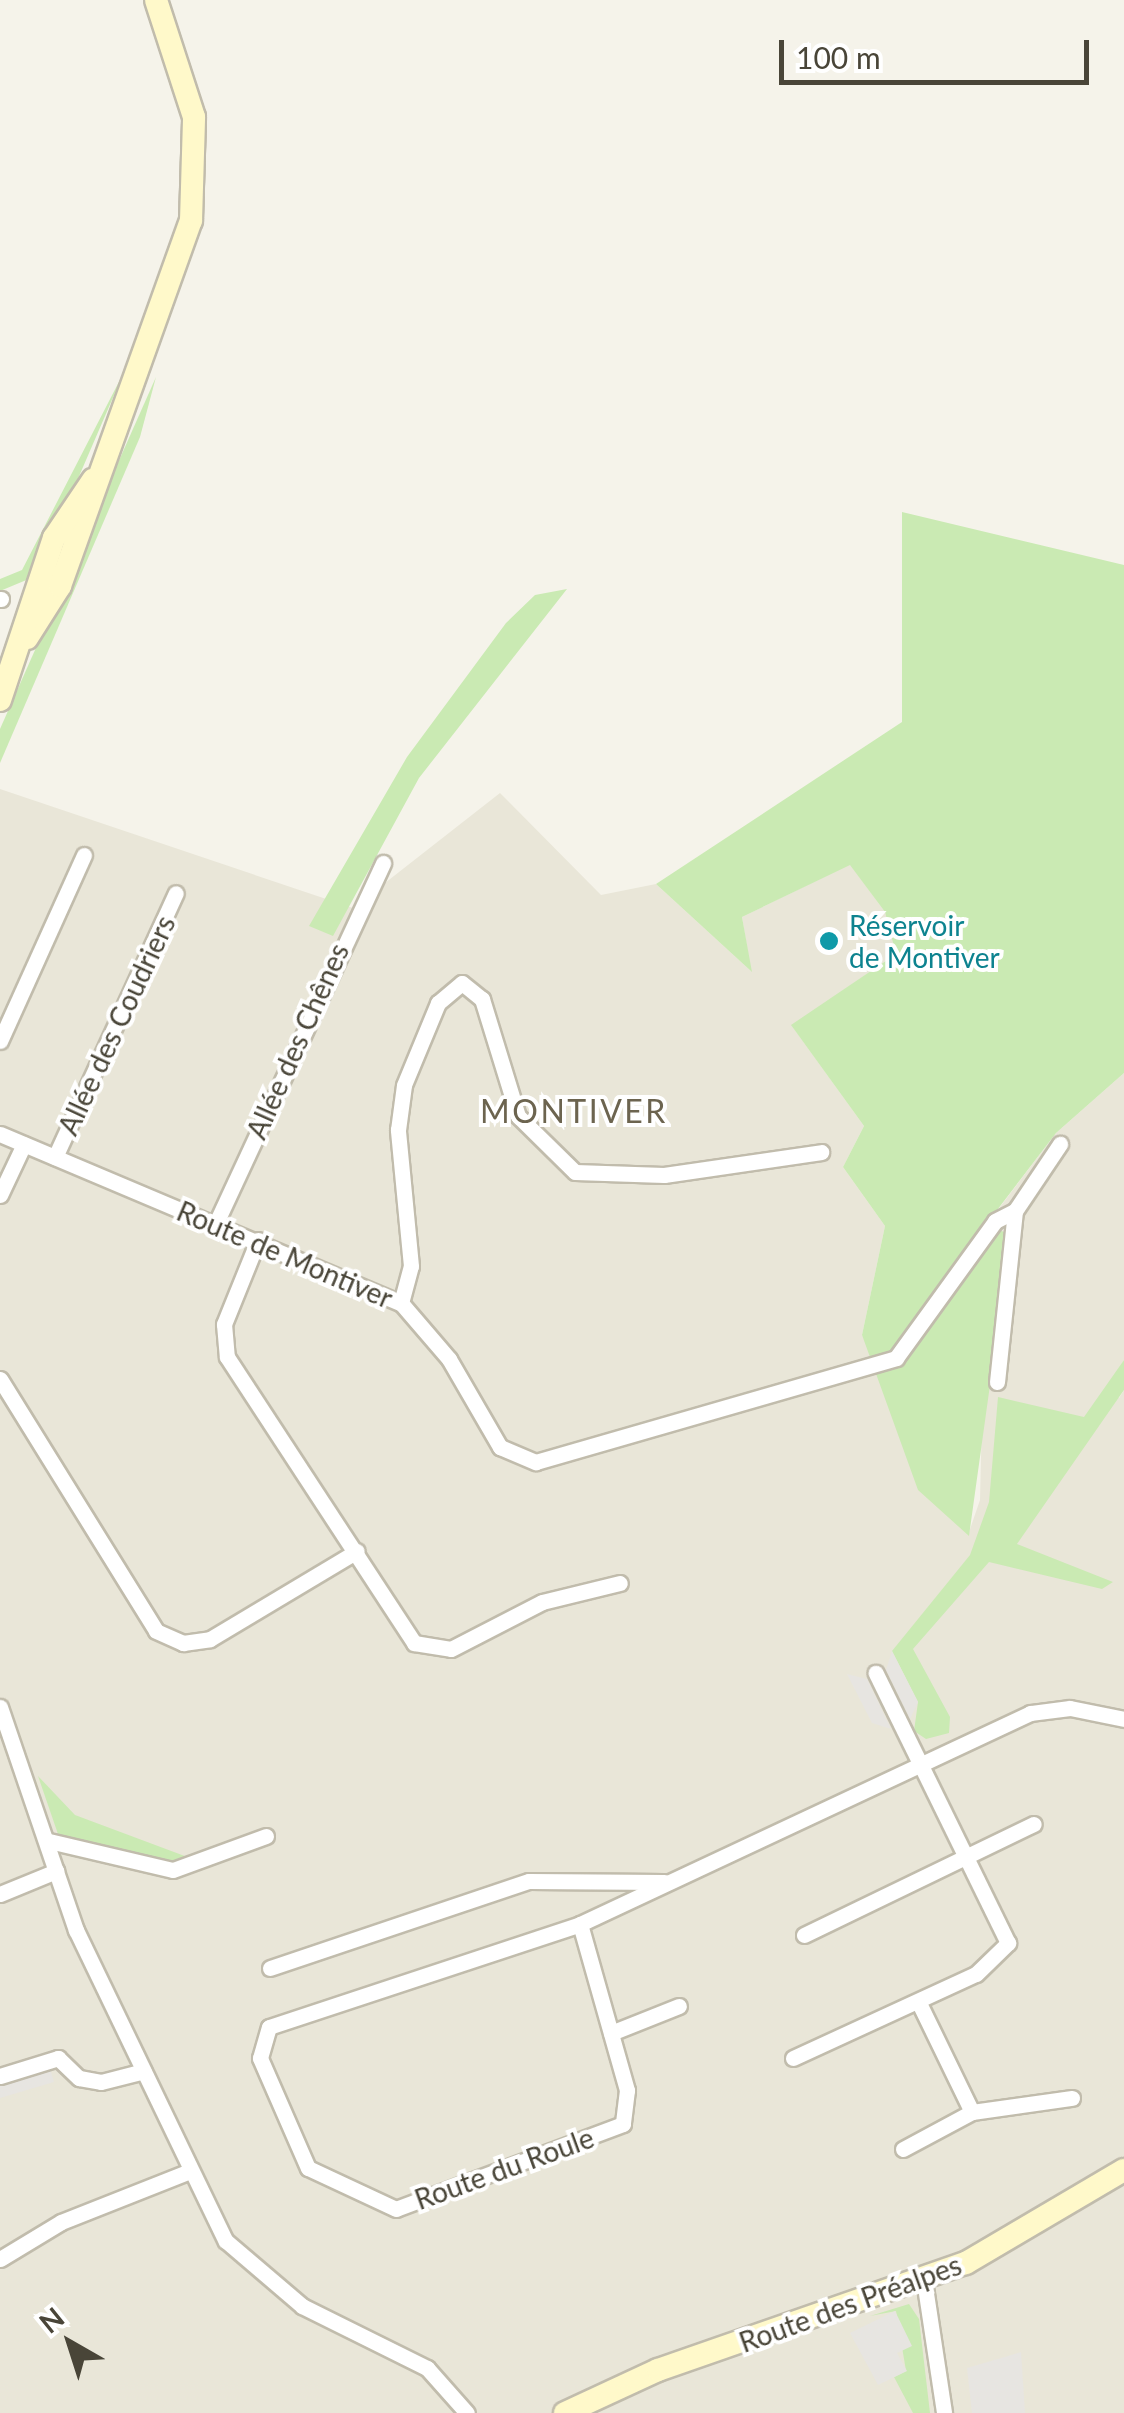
<!DOCTYPE html>
<meta charset="utf-8">
<style>
body{margin:0}
#map{position:relative;width:1124px;height:2413px;overflow:hidden;background:#f5f3ea;font-family:Lato,sans-serif}
div>[style]{position:absolute}
[style*='--x']{left:calc(var(--x)*1px);top:calc(var(--y)*1px);width:calc(var(--w)*1px);rotate:calc(var(--a)*1deg)}
.residential>*{inset:0;background:#e9e6d8}
.green>*{inset:0;background:#caeab3}
.parking>*{inset:0;background:#e7e5e1}
.roads{filter:drop-shadow(2px 0 #c1bcac) drop-shadow(-2px 0 #c1bcac) drop-shadow(0 2px #c1bcac) drop-shadow(0 -2px #c1bcac)}
.street>*{height:15px;margin:-7.5px;padding:0 7.5px;transform-origin:7.5px;border-radius:7.5px;background:#fff}
.secondary>*{height:22px;margin:-11px;padding:0 11px;transform-origin:11px;border-radius:11px;background:#fff9ca}
.dots>*{width:28px;height:28px;translate:-50% -50%;box-sizing:border-box;border:5px solid #fff;border-radius:50%}
span{translate:-50% -50%;white-space:nowrap;text-align:center;line-height:1.15;-webkit-text-stroke:8px #fff;paint-order:stroke}
.culture-label{font-size:28px;color:#0d838f}
.left{translate:0 -50%;text-align:left}
.street-label{font-size:28px;color:#494538}
.quarter-label{font-size:32px;color:#6c644f;letter-spacing:2.5px}
.north{position:absolute;left:20px;top:2293px;width:100px;height:100px;-webkit-text-stroke:8px #fff;paint-order:stroke;rotate:321deg;font-size:28px;font-weight:700;line-height:40px;text-align:center;color:#494538}
.north::after{content:'';display:block;margin:auto;width:35px;height:45px;background:#494538;clip-path:polygon(50% 0,100% 100%,50% 72%,0 100%)}
.scale{position:absolute;left:779px;top:40px;width:310px;height:45px;box-sizing:border-box;border:5px solid #494538;border-top:0;padding-left:12px;font-size:30px;line-height:35px;white-space:nowrap;color:#494538;-webkit-text-stroke:8px #fff;paint-order:stroke}
</style>
<div id="map">
<div class="residential">
<i style="clip-path:polygon(0 789px,353px 908px,500px 793px,601px 895px,656px 884px,751px 971px,742px 917px,850px 864px,885px 912px,897px 953px,792px 1026px,864px 1126px,843px 1167px,885px 1226px,862px 1335px,968px 1535px,980px 1500px,986px 1244px,978px 1236px,1056px 1133px,1124px 1073px,1124px 1360px,1106px 1390px,1119px 1398px,1124px 1390px,1124px 2413px,0 2413px)"></i>
</div>
<div class="green">
<i style="clip-path:polygon(124px 372px,36px 576px,0 591px,0 579px,22px 570px)"></i>
<i style="clip-path:polygon(156px 377px,140px 437px,0 763px,0 729px)"></i>
<i style="clip-path:polygon(902px 512px,1124px 565px,1124px 1073px,1056px 1133px,978px 1235px,986px 1244px,998px 1230px,1011px 1234px,969px 1536px,918px 1490px,862px 1335px,885px 1226px,843px 1167px,864px 1126px,791px 1025px,896px 954px,885px 912px,850px 865px,742px 917px,752px 972px,656px 884px,902px 722px)"></i>
<i style="clip-path:polygon(567px 589px,419px 778px,333px 936px,309px 926px,407px 757px,506px 623px,535px 595px)"></i>
<i style="clip-path:polygon(1124px 1360px,1124px 1390px,1017px 1544px,1113px 1582px,1102px 1589px,989px 1562px,913px 1649px,950px 1717px,949px 1733px,926px 1739px,914px 1731px,918px 1702px,892px 1651px,970px 1555px,989px 1502px,998px 1397px,1084px 1417px)"></i>
<i style="clip-path:polygon(38px 1776px,75px 1815px,190px 1858px,171px 1863px,59px 1837px)"></i>
<i style="clip-path:polygon(909px 2304px,919px 2319px,930px 2413px,913px 2413px,894px 2377px,906px 2371px,896px 2311px,870px 2316px)"></i>
</div>
<div class="parking">
<i style="clip-path:polygon(892px 1651px,918px 1702px,910px 1719px,886px 1670px)"></i>
<i style="clip-path:polygon(847px 1674px,867px 1679px,891px 1729px,872px 1723px)"></i>
<i style="clip-path:polygon(49px 2066px,54px 2082px,0 2098px,0 2081px)"></i>
<i style="clip-path:polygon(895px 2311px,912px 2346px,897px 2353px,907px 2371px,878px 2385px,850px 2333px)"></i>
<i style="clip-path:polygon(1021px 2352px,1025px 2413px,972px 2413px,967px 2368px)"></i>
</div>
<div class="roads">
<div class="street">
<i style="--x:0;--y:599;--w:1;--a:0"></i>
<i style="--x:0;--y:1041;--w:204;--a:-65.7"></i>
<i style="--x:0;--y:1134;--w:435;--a:22.9"></i>
<i style="--x:401;--y:1303;--w:74;--a:49.4"></i>
<i style="--x:449;--y:1359;--w:102;--a:59.9"></i>
<i style="--x:500;--y:1447;--w:39;--a:23"></i>
<i style="--x:536;--y:1462;--w:375;--a:-16.1"></i>
<i style="--x:896;--y:1358;--w:169;--a:-54.1"></i>
<i style="--x:995;--y:1221;--w:22;--a:-27"></i>
<i style="--x:55;--y:1157;--w:290;--a:-65.4"></i>
<i style="--x:0;--y:1195;--w:56;--a:-64.8"></i>
<i style="--x:216;--y:1223;--w:397;--a:-65.1"></i>
<i style="--x:258;--y:1240;--w:91;--a:112"></i>
<i style="--x:224;--y:1324;--w:33;--a:85"></i>
<i style="--x:227;--y:1357;--w:342;--a:56.8"></i>
<i style="--x:414;--y:1643;--w:37;--a:9"></i>
<i style="--x:451;--y:1649;--w:102;--a:-27.3"></i>
<i style="--x:542;--y:1602;--w:80;--a:-13.7"></i>
<i style="--x:401;--y:1303;--w:38;--a:-75"></i>
<i style="--x:411;--y:1266;--w:137;--a:-95.5"></i>
<i style="--x:398;--y:1130;--w:45;--a:-82.4"></i>
<i style="--x:404;--y:1085;--w:89;--a:-67.5"></i>
<i style="--x:438;--y:1003;--w:31;--a:-40"></i>
<i style="--x:462;--y:983;--w:26;--a:39"></i>
<i style="--x:482;--y:999;--w:122;--a:72.9"></i>
<i style="--x:518;--y:1116;--w:80;--a:44.5"></i>
<i style="--x:575;--y:1172;--w:89;--a:1.9"></i>
<i style="--x:664;--y:1175;--w:159;--a:-8.3"></i>
<i style="--x:0;--y:1379;--w:296;--a:58.2"></i>
<i style="--x:156;--y:1631;--w:30;--a:24"></i>
<i style="--x:183;--y:1643;--w:27;--a:-8"></i>
<i style="--x:210;--y:1639;--w:171;--a:-30.9"></i>
<i style="--x:997;--y:1382;--w:172;--a:-84"></i>
<i style="--x:1015;--y:1211;--w:81;--a:-56.1"></i>
<i style="--x:0;--y:1707;--w:236;--a:71.2"></i>
<i style="--x:76;--y:1930;--w:345;--a:64.3"></i>
<i style="--x:226;--y:2241;--w:100;--a:40.5"></i>
<i style="--x:302;--y:2306;--w:140;--a:26.4"></i>
<i style="--x:427;--y:2368;--w:60;--a:48.4"></i>
<i style="--x:49;--y:1841;--w:127;--a:13.2"></i>
<i style="--x:173;--y:1870;--w:99;--a:-20.1"></i>
<i style="--x:0;--y:1894;--w:61;--a:-22.3"></i>
<i style="--x:580;--y:1924;--w:173;--a:74.2"></i>
<i style="--x:627;--y:2090;--w:34;--a:97"></i>
<i style="--x:623;--y:2124;--w:242;--a:159.5"></i>
<i style="--x:396;--y:2209;--w:97;--a:-155"></i>
<i style="--x:308;--y:2168;--w:120;--a:-113.6"></i>
<i style="--x:260;--y:2058;--w:32;--a:-74"></i>
<i style="--x:269;--y:2027;--w:328;--a:-18.3"></i>
<i style="--x:580;--y:1924;--w:497;--a:-25.1"></i>
<i style="--x:1030;--y:1713;--w:40;--a:-7.1"></i>
<i style="--x:1070;--y:1708;--w:55;--a:11.5"></i>
<i style="--x:804;--y:1935;--w:255;--a:-25.8"></i>
<i style="--x:270;--y:1968;--w:273;--a:-18.6"></i>
<i style="--x:529;--y:1881;--w:135;--a:0.4"></i>
<i style="--x:611;--y:2033;--w:73;--a:-21.7"></i>
<i style="--x:793;--y:2058;--w:201;--a:-24.7"></i>
<i style="--x:976;--y:1974;--w:45;--a:-44.1"></i>
<i style="--x:1008;--y:1943;--w:301;--a:-116.1"></i>
<i style="--x:0;--y:2076;--w:61;--a:-17.2"></i>
<i style="--x:58;--y:2058;--w:29;--a:44"></i>
<i style="--x:79;--y:2078;--w:22;--a:10"></i>
<i style="--x:101;--y:2082;--w:44;--a:-14.3"></i>
<i style="--x:972;--y:2112;--w:101;--a:-8"></i>
<i style="--x:903;--y:2149;--w:78;--a:-28.2"></i>
<i style="--x:972;--y:2112;--w:121;--a:-115.9"></i>
<i style="--x:0;--y:2259;--w:71;--a:-31.2"></i>
<i style="--x:61;--y:2222;--w:136;--a:-21.6"></i>
<i style="--x:924;--y:2280;--w:134;--a:81.4"></i>
</div>
<div class="secondary">
<i style="--x:27;--y:638;--w:62;--a:-57.6"></i>
<i style="--x:60;--y:586;--w:388;--a:-70.3"></i>
<i style="--x:191;--y:221;--w:104;--a:-88.3"></i>
<i style="--x:194;--y:117;--w:123;--a:-108"></i>
<i style="--x:0;--y:700;--w:171;--a:-71.6"></i>
<i style="--x:54;--y:538;--w:70;--a:-56.1"></i>
<i style="--x:565;--y:2413;--w:102;--a:-24.8"></i>
<i style="--x:658;--y:2370;--w:326;--a:-19.2"></i>
<i style="--x:966;--y:2263;--w:183;--a:-30.5"></i>
</div>
</div>
<div class="dots">
<i style="left:829px;top:941px;background:#0f9aa8"></i>
</div>
<div class="culture-label">
<span class="left" style="left:849px;top:941px">Réservoir<br>de Montiver</span>
</div>
<div class="street-label">
<span style="left:116px;top:1025px;rotate:-65deg">Allée des Coudriers</span>
<span style="left:297px;top:1041px;rotate:-66deg">Allée des Chênes</span>
<span style="left:285px;top:1254px;rotate:23deg">Route de Montiver</span>
<span style="left:504px;top:2168px;rotate:-20deg">Route du Roule</span>
<span style="left:850px;top:2303px;rotate:-20deg">Route des Préalpes</span>
</div>
<div class="quarter-label">
<span style="left:574px;top:1111px">MONTIVER</span>
</div>
<div class="north">N</div>
<div class="scale">100 m</div>
</div>
